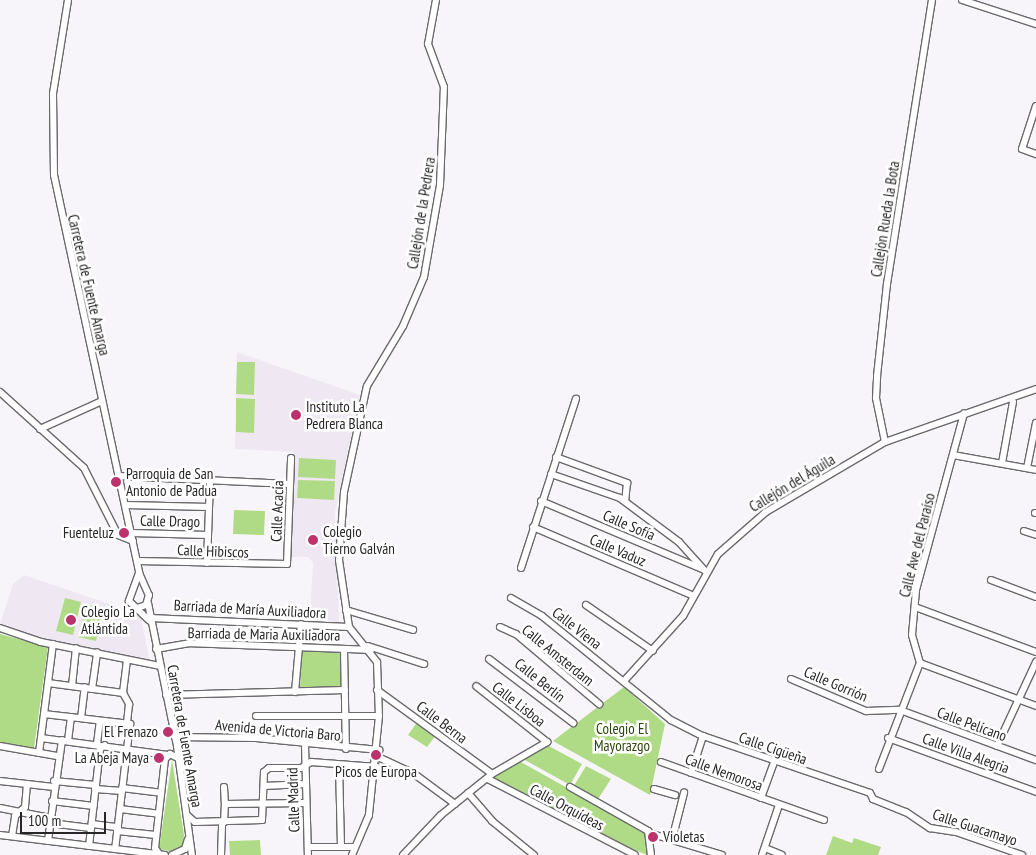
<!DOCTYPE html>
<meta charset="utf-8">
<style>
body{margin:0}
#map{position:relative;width:1036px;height:855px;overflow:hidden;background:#f8f5fa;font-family:"PT Sans Narrow",sans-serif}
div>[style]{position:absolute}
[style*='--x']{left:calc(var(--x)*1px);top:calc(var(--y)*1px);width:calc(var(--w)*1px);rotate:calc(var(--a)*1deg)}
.built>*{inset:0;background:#efe8f3}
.green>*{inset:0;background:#b0db86}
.roads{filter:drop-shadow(1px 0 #6c696d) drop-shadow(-1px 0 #6c696d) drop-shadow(0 1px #6c696d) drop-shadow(0 -1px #6c696d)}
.minor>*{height:6px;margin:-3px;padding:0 3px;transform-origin:3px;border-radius:3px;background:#fff}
.dots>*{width:14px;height:14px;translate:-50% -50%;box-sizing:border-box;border:2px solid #fff;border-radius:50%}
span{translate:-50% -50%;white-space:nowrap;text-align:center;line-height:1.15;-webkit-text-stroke:5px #fff;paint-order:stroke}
.street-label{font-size:15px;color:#282728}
.poi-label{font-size:15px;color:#282728}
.left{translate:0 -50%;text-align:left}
.right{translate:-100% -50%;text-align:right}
.park-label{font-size:15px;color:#2d4708}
.scale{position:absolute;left:20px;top:812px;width:86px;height:22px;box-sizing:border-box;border:2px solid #282728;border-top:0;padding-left:6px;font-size:15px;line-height:18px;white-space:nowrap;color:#282728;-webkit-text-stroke:4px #fff;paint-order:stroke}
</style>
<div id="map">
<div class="built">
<i style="clip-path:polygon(237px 352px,360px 395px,335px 512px,339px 622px,315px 621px,310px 615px,313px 563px,308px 557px,291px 557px,294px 452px,235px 449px)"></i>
<i style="clip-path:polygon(24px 575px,136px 613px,141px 618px,150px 662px,45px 640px,0 624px,13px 584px)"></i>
</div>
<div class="green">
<i style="clip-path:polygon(237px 362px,255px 362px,254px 395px,236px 394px)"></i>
<i style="clip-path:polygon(236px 398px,255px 399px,254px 433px,236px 432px)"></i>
<i style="clip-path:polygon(299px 458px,336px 460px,335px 479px,298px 477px)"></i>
<i style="clip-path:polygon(298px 480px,335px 481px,334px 500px,297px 498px)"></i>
<i style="clip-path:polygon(234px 510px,265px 511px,264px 535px,233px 534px)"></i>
<i style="clip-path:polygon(65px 598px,81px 602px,73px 635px,56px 631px)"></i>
<i style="clip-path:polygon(86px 604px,105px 609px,96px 641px,78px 637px)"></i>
<i style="clip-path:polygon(0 634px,48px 647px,34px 748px,0 742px)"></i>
<i style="clip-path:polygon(302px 649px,341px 651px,342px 687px,300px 688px)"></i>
<i style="clip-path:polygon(624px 687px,665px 724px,650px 795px,553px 741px)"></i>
<i style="clip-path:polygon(418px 721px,436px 735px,427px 747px,408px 735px)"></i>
<i style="clip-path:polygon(547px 745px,582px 764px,570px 785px,523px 759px)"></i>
<i style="clip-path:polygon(172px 760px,184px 835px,183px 847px,173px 852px,159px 849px)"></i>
<i style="clip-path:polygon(519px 761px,646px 832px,647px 855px,569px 822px,491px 778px)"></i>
<i style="clip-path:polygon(586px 766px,611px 779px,596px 802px,572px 789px)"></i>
<i style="clip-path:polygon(833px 836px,852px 843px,854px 838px,881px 847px,878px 855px,826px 855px)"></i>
<i style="clip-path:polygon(260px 840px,261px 855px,230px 855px,229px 841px)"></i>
</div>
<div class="roads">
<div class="minor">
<i style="--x:68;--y:0;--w:95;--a:99.1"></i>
<i style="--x:53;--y:94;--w:81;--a:89.3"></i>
<i style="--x:54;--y:175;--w:407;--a:77.9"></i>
<i style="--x:139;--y:573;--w:24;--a:66"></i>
<i style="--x:149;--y:595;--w:10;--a:107"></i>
<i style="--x:146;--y:605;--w:9;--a:162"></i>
<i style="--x:962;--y:0;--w:78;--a:18"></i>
<i style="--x:1036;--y:106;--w:45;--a:108"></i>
<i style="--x:1022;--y:149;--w:15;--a:20"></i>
<i style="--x:0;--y:392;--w:113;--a:42.1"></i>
<i style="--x:84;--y:468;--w:75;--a:63.1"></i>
<i style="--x:118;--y:535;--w:16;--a:22"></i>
<i style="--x:40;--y:429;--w:68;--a:-24.3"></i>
<i style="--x:885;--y:442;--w:45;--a:-101.6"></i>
<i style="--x:876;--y:398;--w:22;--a:-87"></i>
<i style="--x:877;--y:376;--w:93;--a:-83.8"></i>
<i style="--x:887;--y:284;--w:288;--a:-81"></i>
<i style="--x:953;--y:455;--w:84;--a:10.2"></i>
<i style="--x:556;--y:457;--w:76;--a:20.1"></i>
<i style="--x:627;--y:483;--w:18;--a:96"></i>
<i style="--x:1002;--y:463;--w:62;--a:-79.8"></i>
<i style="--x:1027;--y:468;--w:46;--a:-78.7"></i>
<i style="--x:551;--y:474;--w:73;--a:19.2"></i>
<i style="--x:620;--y:498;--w:74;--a:36.7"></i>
<i style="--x:679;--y:542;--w:38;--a:48"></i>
<i style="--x:119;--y:476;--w:171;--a:2.7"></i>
<i style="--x:541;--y:501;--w:175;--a:22.9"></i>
<i style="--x:126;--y:505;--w:83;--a:1.4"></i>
<i style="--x:1035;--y:513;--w:1;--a:0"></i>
<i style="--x:533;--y:527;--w:175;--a:23.2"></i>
<i style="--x:1024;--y:531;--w:13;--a:18"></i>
<i style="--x:131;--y:533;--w:77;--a:1.5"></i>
<i style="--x:137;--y:561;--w:150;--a:1.1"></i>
<i style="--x:287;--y:564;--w:106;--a:-87.8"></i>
<i style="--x:207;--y:563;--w:83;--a:-87.9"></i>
<i style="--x:521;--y:568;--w:178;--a:-72"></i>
<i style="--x:139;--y:573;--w:30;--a:110"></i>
<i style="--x:129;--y:601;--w:28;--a:44"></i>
<i style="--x:991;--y:580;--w:48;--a:20.7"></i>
<i style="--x:511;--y:598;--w:36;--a:30"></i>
<i style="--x:542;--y:616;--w:166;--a:38.9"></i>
<i style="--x:671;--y:720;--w:36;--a:27"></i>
<i style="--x:703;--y:736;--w:176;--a:18.8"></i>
<i style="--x:870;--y:793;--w:7;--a:63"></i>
<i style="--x:873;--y:799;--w:35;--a:22"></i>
<i style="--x:906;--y:812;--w:29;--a:34"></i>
<i style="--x:930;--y:828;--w:26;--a:9"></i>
<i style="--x:956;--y:832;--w:70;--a:19.2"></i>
<i style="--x:148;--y:603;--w:146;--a:78.5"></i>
<i style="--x:177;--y:746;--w:110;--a:82.2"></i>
<i style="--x:586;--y:605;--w:81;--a:34.5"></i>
<i style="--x:915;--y:607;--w:129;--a:20.4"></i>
<i style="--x:346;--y:610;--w:70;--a:16.6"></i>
<i style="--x:150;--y:618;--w:199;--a:2.6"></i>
<i style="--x:349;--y:627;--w:68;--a:-98.5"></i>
<i style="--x:339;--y:560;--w:68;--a:-85.8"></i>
<i style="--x:344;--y:492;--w:108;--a:-77.8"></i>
<i style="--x:367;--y:386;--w:70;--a:-59"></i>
<i style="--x:403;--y:326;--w:53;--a:-66.8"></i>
<i style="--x:424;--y:277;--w:93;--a:-80.1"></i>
<i style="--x:440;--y:185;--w:98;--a:-87.7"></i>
<i style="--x:444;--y:87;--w:46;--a:-110.4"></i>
<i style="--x:428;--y:44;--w:45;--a:-79.7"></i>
<i style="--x:349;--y:627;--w:45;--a:51.3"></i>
<i style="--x:377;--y:662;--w:54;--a:87.9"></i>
<i style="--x:379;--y:716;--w:100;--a:95.8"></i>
<i style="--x:369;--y:815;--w:43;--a:113"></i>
<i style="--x:500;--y:627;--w:17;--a:24"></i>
<i style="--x:516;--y:634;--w:109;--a:40.1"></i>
<i style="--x:0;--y:628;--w:43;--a:18.9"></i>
<i style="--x:41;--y:642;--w:121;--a:11.4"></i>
<i style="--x:368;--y:646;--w:59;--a:17.8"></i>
<i style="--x:156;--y:649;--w:34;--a:-10"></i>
<i style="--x:189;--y:643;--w:182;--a:2.2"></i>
<i style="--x:344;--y:649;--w:100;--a:88.9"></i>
<i style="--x:489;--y:659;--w:106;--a:37.3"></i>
<i style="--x:127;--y:660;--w:33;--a:97"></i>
<i style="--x:123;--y:693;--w:13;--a:61"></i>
<i style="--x:129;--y:704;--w:20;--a:96"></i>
<i style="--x:920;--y:663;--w:124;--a:20.3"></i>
<i style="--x:791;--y:679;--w:82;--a:23.1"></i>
<i style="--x:866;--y:711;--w:34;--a:-2"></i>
<i style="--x:900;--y:710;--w:145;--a:20.2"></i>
<i style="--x:624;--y:681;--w:88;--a:-47.8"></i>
<i style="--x:683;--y:616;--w:71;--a:-60.6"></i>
<i style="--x:718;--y:554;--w:64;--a:-41.2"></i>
<i style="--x:766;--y:512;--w:138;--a:-30.5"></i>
<i style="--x:885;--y:442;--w:160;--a:-19.3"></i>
<i style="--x:48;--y:683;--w:76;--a:7.6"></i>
<i style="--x:72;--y:686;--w:38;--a:-84"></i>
<i style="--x:92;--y:689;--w:37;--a:-82"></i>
<i style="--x:377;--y:690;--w:142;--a:36.1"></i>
<i style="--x:295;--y:692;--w:68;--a:-85"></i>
<i style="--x:166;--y:695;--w:179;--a:-1.6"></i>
<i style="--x:44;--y:714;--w:87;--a:6.6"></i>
<i style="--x:130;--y:724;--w:126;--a:96.8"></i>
<i style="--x:256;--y:716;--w:123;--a:0"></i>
<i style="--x:81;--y:718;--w:31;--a:-83"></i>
<i style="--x:175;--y:737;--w:81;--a:0.7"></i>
<i style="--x:256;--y:738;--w:124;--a:5.6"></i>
<i style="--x:41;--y:738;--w:128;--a:7.6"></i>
<i style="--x:888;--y:738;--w:158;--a:20"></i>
<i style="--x:68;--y:741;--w:24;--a:-83"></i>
<i style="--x:97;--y:744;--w:23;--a:-83"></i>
<i style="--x:305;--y:744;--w:111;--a:88.5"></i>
<i style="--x:0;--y:746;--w:58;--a:10"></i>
<i style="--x:997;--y:746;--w:93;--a:-65.1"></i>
<i style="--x:39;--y:753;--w:110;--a:-82.7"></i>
<i style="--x:378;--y:757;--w:38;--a:25"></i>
<i style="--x:413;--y:773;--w:52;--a:36.4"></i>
<i style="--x:661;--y:762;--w:173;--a:19.6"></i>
<i style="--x:339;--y:765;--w:82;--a:88.6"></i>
<i style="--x:879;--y:769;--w:114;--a:-68.9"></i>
<i style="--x:920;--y:663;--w:29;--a:-106"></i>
<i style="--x:912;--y:635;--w:45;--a:-84.9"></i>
<i style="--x:916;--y:590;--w:183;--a:-74.8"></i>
<i style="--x:691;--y:773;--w:39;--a:-72"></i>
<i style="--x:488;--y:779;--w:165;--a:27.3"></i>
<i style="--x:0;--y:781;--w:54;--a:6.3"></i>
<i style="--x:54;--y:781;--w:42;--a:5.4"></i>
<i style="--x:264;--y:786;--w:41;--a:-2.8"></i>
<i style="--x:224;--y:787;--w:17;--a:87"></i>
<i style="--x:570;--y:787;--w:90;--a:29.4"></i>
<i style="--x:648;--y:831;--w:24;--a:83"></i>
<i style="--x:122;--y:788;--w:39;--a:7"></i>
<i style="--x:95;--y:789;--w:27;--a:4"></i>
<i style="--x:654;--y:789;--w:22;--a:16"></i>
<i style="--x:468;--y:793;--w:37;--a:49"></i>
<i style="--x:492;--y:821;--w:54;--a:39"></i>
<i style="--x:761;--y:798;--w:38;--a:-70"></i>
<i style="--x:52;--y:801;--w:42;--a:6.8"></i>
<i style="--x:0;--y:808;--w:51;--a:11.3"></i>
<i style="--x:120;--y:809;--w:39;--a:7"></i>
<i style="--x:188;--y:816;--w:9;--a:41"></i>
<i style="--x:195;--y:822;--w:67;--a:-1.7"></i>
<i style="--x:262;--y:820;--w:48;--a:-87.6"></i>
<i style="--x:264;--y:772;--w:6;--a:-39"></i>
<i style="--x:269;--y:768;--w:32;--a:0"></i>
<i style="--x:301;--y:768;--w:12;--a:-31"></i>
<i style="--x:311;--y:762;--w:66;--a:4.3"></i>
<i style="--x:224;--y:822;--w:18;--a:-87"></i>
<i style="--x:225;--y:804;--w:81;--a:-0.7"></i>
<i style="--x:50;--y:823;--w:41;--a:7"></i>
<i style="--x:92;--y:824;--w:26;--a:7"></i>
<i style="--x:117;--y:831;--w:39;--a:6"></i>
<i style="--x:649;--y:833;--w:76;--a:16.8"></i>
<i style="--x:0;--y:835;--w:166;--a:6.9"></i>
<i style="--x:12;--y:836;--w:20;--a:-81"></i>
<i style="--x:15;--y:816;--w:13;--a:-42"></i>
<i style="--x:25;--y:807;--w:23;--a:-85"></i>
<i style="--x:672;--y:840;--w:49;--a:-75.7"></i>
<i style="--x:48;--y:841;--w:102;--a:-82.1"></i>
<i style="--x:89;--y:846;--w:98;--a:-83.5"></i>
<i style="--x:100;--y:749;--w:6;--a:-39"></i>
<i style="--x:308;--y:847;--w:47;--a:0"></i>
<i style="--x:765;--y:848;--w:18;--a:22"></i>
<i style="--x:159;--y:854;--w:7;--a:-124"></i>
<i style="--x:155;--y:848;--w:90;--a:-83.6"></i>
<i style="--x:165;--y:759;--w:7;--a:-45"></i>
<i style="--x:170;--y:754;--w:9;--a:27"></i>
<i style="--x:172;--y:855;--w:14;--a:-25"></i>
<i style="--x:185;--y:849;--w:10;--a:-73"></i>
<i style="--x:221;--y:855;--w:33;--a:-88"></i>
<i style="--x:403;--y:855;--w:55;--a:-46.5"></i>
<i style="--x:441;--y:815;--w:65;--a:-38.8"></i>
<i style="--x:492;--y:774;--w:64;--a:-30.2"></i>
<i style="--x:547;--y:742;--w:90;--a:-141.7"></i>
<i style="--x:762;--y:855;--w:53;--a:-71.2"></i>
</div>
</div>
<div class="dots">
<i style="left:296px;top:415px;background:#bc326d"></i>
<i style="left:116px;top:482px;background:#bc326d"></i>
<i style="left:124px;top:533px;background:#bc326d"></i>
<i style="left:313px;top:540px;background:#bc326d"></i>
<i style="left:71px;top:620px;background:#bc326d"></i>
<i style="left:168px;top:732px;background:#bc326d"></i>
<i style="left:376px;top:755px;background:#bc326d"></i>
<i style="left:159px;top:758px;background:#bc326d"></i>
<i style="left:653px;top:837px;background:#bc326d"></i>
</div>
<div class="street-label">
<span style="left:421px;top:213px;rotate:-81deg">Callejón de la Pedrera</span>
<span style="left:885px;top:219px;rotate:-81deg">Callejón Rueda la Bota</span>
<span style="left:89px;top:285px;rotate:77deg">Carretera de Fuente Amarga</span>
<span style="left:792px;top:483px;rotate:-31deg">Callejón del Águila</span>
<span style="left:277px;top:511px;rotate:-88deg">Calle Acacia</span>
<span style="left:170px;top:521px;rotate:1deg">Calle Drago</span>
<span style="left:629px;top:525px;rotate:23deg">Calle Sofía</span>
<span style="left:917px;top:545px;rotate:-76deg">Calle Ave del Paraíso</span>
<span style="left:618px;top:550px;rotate:23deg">Calle Vaduz</span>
<span style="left:213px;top:551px;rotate:2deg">Calle Hibiscos</span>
<span style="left:250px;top:609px;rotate:3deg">Barriada de María Auxiliadora</span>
<span style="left:577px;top:628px;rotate:38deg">Calle Viena</span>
<span style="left:264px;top:634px;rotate:1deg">Barriada de Maria Auxiliadora</span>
<span style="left:558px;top:655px;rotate:39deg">Calle Amsterdam</span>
<span style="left:540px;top:680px;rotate:39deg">Calle Berlín</span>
<span style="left:836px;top:684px;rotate:23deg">Calle Gorrión</span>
<span style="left:519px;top:704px;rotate:38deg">Calle Lisboa</span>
<span style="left:442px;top:722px;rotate:37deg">Calle Berna</span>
<span style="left:972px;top:724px;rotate:20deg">Calle Pelícano</span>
<span style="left:278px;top:730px;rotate:5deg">Avenida de Victoria Baro</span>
<span style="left:185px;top:736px;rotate:80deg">Carretera de Fuente Amarga</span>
<span style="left:773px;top:748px;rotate:19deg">Calle Cigüeña</span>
<span style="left:966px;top:753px;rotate:20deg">Calle Villa Alegria</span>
<span style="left:724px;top:772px;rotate:20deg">Calle Nemorosa</span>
<span style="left:293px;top:800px;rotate:-92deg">Calle Madrid</span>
<span style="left:567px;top:807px;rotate:28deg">Calle Orquídeas</span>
<span style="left:975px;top:827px;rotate:18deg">Calle Guacamayo</span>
</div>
<div class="poi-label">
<span class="left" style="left:306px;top:415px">Instituto La<br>Pedrera Blanca</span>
<span class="left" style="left:126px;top:482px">Parroquia de San<br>Antonio de Padua</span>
<span class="left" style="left:323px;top:540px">Colegio<br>Tierno Galván</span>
<span class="right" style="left:114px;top:533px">Fuenteluz</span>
<span class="left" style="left:81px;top:620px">Colegio La<br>Atlántida</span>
<span class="right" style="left:158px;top:732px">El Frenazo</span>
<span class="right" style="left:149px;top:758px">La Abeja Maya</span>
<span style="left:376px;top:772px">Picos de Europa</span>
<span class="left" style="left:663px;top:837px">Violetas</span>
</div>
<div class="park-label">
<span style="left:622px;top:737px">Colegio El<br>Mayorazgo</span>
</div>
<div class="scale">100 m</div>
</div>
